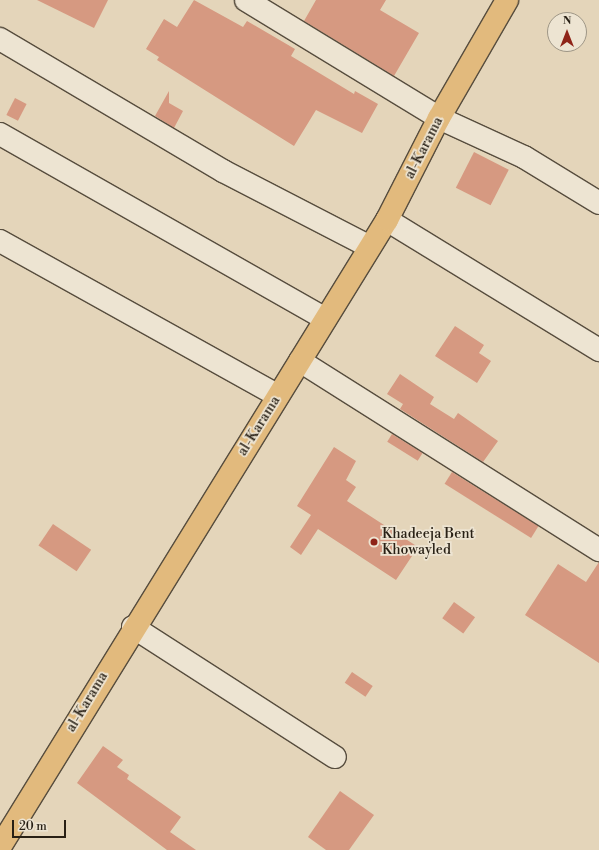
<!DOCTYPE html>
<html>
<head>
<meta charset="utf-8">
<style>
	body { margin:0 }
	#map { position:relative; width:599px; height:850px; overflow:hidden; background:#e4d5ba; font-family:"Libre Bodoni",serif }
	div>[style] { position:absolute }
	.building>* { inset:0; background:#d69981; transform-origin:0 0 }
	.roads { filter:drop-shadow(1px 0 #574d3e) drop-shadow(-1px 0 #574d3e) drop-shadow(0 1px #574d3e) drop-shadow(0 -1px #574d3e) }
	.minor>* { height:22px; margin:-11px; padding:0 11px; transform-origin:11px; border-radius:11px; background:#ede4d2 }
	.major>* { height:22px; margin:-11px; padding:0 11px; transform-origin:11px; border-radius:11px; background:#e2ba7d }
	.dots>* { width:11px; height:11px; translate:-50% -50%; box-sizing:border-box; border:2px solid #ede4d2; border-radius:50% }
	span { translate:-50% -50%; white-space:nowrap; text-align:center; line-height:1.15; -webkit-text-stroke:3.5px #ede4d2; paint-order:stroke }
	.street-label { font-size:14px; color:#282015 }
	.poi-label { font-size:14px; color:#282015 }
	.left { translate:0 -50%; text-align:left }
	.north { position:absolute; left:547px; top:12px; width:40px; height:40px; box-sizing:border-box; background:#ede4d2; border:1px solid #9e9686; border-radius:50%; rotate:0deg; font-size:11px; font-weight:700; line-height:16px; text-align:center; color:#282015 }
	.north::after { content:''; display:block; margin:auto; width:14px; height:18px; background:#8f2418; clip-path:polygon(50% 0,100% 100%,50% 72%,0 100%) }
	.scale { position:absolute; left:12px; top:820px; width:54px; height:18px; box-sizing:border-box; border:2px solid #282015; border-top:0; padding-left:5px; font-size:12px; line-height:14px; white-space:nowrap; color:#282015; -webkit-text-stroke:3px #ede4d2; paint-order:stroke }
</style>
</head>
<body>
<div id="map">
	<div class="building">
		<div style="clip-path:polygon(37px 0,108px 0,94px 28px)"></div>
		<div style="clip-path:polygon(194px 0,243px 27px,247px 21px,295px 49px,291px 56px,354px 94px,355px 91px,378px 104px,362px 133px,316px 110px,294px 146px,157px 60px,159px 57px,146px 49px,164px 19px,177px 27px)"></div>
		<div style="clip-path:polygon(316px 0,386px 0,380px 10px,419px 33px,394px 76px,304px 21px)"></div>
		<div style="clip-path:polygon(169px 91px,169px 103px,183px 111px,174px 128px,155px 116px)"></div>
		<div style="left:15px;top:98px;width:13px;height:19px;rotate:27deg"></div>
		<div style="left:474px;top:152px;width:39px;height:40px;rotate:27deg"></div>
		<div style="clip-path:polygon(455px 326px,484px 345px,479px 353px,491px 361px,477px 383px,435px 356px)"></div>
		<div style="clip-path:polygon(400px 374px,434px 397px,430px 404px,454px 419px,458px 413px,498px 441px,483px 462px,400px 409px,403px 404px,387px 394px)"></div>
		<div style="left:392px;top:434px;width:36px;height:9px;rotate:32deg"></div>
		<div style="clip-path:polygon(334px 447px,356px 461px,346px 480px,356px 487px,347px 501px,418px 547px,396px 580px,318px 529px,301px 555px,290px 547px,311px 515px,297px 506px)"></div>
		<div style="left:452px;top:472px;width:102px;height:14px;rotate:32deg"></div>
		<div style="left:53px;top:524px;width:46px;height:26px;rotate:34deg"></div>
		<div style="clip-path:polygon(599px 562px,599px 663px,525px 615px,558px 564px,586px 582px)"></div>
		<div style="left:454px;top:602px;width:26px;height:20px;rotate:36deg"></div>
		<div style="left:352px;top:672px;width:25px;height:13px;rotate:34deg"></div>
		<div style="clip-path:polygon(103px 746px,123px 760px,117px 767px,129px 775px,127px 779px,181px 817px,170px 832px,196px 850px,167px 850px,77px 783px)"></div>
		<div style="clip-path:polygon(340px 791px,374px 815px,349px 850px,326px 850px,308px 837px)"></div>
	</div>
	<div class="roads">
		<div class="minor">
			<div style="left:246px;top:0;width:226px;rotate:31.4deg"></div>
			<div style="left:439px;top:118px;width:94px;rotate:24.6deg"></div>
			<div style="left:524px;top:157px;width:88px;rotate:31.5deg"></div>
			<div style="left:0;top:39px;width:259px;rotate:30.6deg"></div>
			<div style="left:223px;top:171px;width:165px;rotate:27.3deg"></div>
			<div style="left:0;top:134px;width:374px;rotate:29.6deg"></div>
			<div style="left:387px;top:220px;width:249px;rotate:31.5deg"></div>
			<div style="left:0;top:241px;width:318px;rotate:29.1deg"></div>
			<div style="left:300px;top:361px;width:354px;rotate:32.3deg"></div>
			<div style="left:133px;top:627px;width:240px;rotate:32.8deg"></div>
		</div>
		<div class="major">
			<div style="left:0;top:847px;width:737px;rotate:-58.32deg"></div>
			<div style="left:387px;top:220px;width:114px;rotate:-63deg"></div>
			<div style="left:439px;top:118px;width:136px;rotate:-60deg"></div>
		</div>
	</div>
	<div class="dots">
		<div style="left:374px;top:542px;background:#8f2418"></div>
	</div>
	<div class="street-label">
		<span style="left:424px;top:148px;rotate:-63deg">al-Karama</span>
		<span style="left:259px;top:426px;rotate:-58deg">al-Karama</span>
		<span style="left:87px;top:702px;rotate:-59deg">al-Karama</span>
	</div>
	<div class="poi-label">
		<span class="left" style="left:382px;top:542px">Khadeeja Bent<br>Khowayled</span>
	</div>
	<div class="north">N</div>
	<div class="scale">20 m</div>
</div>
</body>
</html>
